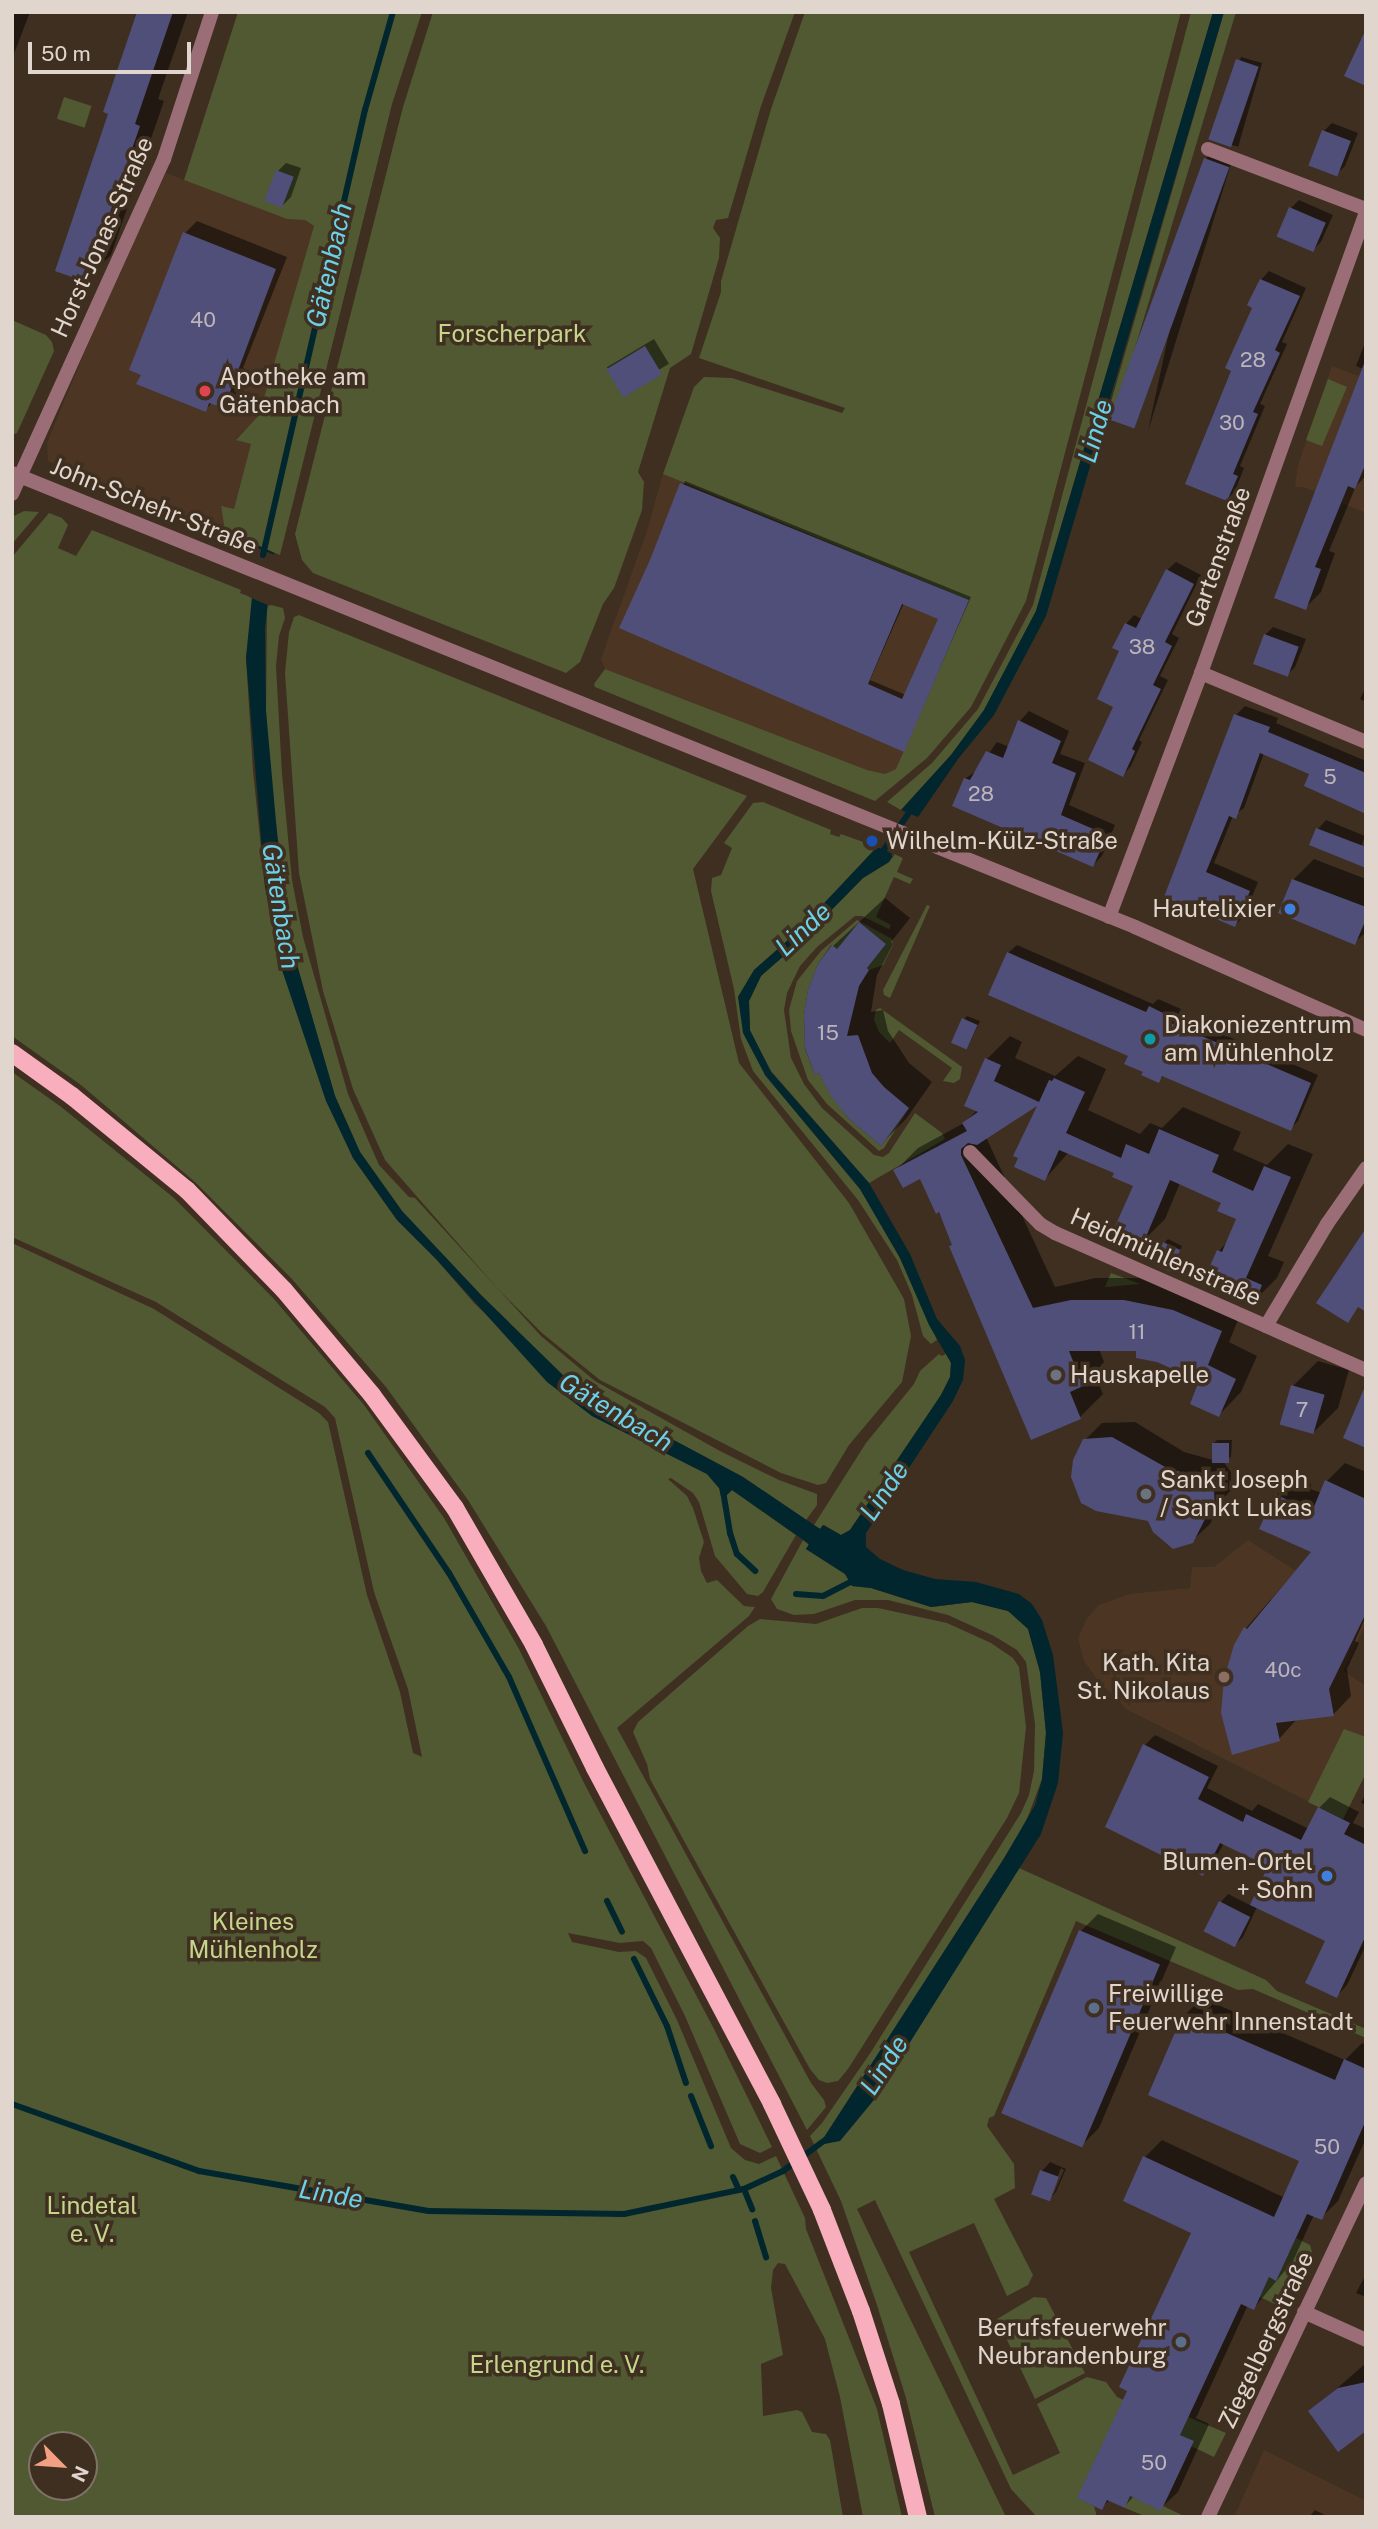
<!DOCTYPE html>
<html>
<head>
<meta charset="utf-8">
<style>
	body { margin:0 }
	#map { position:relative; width:1378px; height:2529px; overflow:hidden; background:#3f2f21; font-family:"Public Sans",sans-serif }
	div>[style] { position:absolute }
	.built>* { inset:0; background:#4c3623 }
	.green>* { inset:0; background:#505931; transform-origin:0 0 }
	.water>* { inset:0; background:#02262d }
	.pier>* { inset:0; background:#3f2f21 }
	.shadow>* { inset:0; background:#0007; transform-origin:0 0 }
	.stream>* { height:6px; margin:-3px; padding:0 3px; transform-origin:3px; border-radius:3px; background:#02262d }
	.building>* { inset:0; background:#4f4f7a; transform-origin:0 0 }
	.minor>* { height:14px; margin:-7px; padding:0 7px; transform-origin:7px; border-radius:7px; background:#9b6e77 }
	.primary>* { height:18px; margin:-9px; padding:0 9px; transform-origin:9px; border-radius:9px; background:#f8aebc }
	.dots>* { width:19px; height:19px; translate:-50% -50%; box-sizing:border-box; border:4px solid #3f2f21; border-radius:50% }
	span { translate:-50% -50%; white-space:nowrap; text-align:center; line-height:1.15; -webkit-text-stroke:7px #3f2f21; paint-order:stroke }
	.number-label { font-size:21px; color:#bcb4b8 }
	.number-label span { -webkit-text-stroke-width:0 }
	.street-label { font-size:24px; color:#e0d6cd }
	.park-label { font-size:24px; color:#c5d68b }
	.poi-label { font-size:24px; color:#e0d6cd }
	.left { translate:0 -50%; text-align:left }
	.right { translate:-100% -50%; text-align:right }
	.water-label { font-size:26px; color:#6bd1e8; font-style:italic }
	.frame { position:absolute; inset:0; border:14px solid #e0d6cd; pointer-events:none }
	.north { position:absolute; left:28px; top:2431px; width:70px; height:70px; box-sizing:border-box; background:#3f2f21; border:2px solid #7f7266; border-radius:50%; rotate:115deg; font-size:19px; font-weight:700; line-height:28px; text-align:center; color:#e0d6cd }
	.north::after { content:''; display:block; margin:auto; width:24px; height:32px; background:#f3a082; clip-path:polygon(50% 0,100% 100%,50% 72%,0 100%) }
	.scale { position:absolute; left:28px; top:42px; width:163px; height:32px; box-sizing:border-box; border:4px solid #e0d6cd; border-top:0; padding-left:9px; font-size:21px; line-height:24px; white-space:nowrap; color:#e0d6cd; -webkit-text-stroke:5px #3f2f21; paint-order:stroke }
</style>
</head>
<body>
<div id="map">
	<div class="built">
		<div style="clip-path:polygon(166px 173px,287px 219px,305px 220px,314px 226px,259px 415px,236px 439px,252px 444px,234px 510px,221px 507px,225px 531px,48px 461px,47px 443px,114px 281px)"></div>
		<div style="clip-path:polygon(1332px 366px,1366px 379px,1366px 513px,1304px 487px,1295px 487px,1298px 465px)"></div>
		<div style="clip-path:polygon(663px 474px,969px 600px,896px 769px,885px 774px,867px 770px,605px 669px,601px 659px,647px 531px)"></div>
		<div style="clip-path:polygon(1248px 1540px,1366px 1617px,1366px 1623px,1343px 1671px,1366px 1686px,1366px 1773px,1343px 1819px,1128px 1710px,1100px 1683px,1084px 1661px,1078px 1638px,1087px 1618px,1099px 1605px,1129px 1594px,1190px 1588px,1192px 1567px,1214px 1567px)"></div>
		<div style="clip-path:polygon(1264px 2450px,1366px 2501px,1366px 2517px,1234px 2517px)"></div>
	</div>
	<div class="green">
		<div style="clip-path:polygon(238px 12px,422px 12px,392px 104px,280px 555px,225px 531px,221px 506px,234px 509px,251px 444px,236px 440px,259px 415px,314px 226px,305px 220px,287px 219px,184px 180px)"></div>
		<div style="clip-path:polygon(433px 12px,795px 12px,761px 106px,728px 218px,716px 220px,713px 228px,720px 238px,719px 258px,691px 354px,670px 368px,638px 472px,644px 482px,642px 510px,614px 588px,603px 604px,580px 662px,566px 673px,313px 573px,302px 560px,295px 534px,403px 107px)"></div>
		<div style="clip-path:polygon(805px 12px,1181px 12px,1026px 601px,971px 707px,927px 758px,875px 801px,595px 687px,594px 684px,605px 669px,867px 770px,885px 774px,896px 769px,969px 600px,663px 474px,694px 387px,704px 377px,732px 378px,842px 413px,845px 408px,699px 358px,721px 292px,721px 281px,771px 109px)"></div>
		<div style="clip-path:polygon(1191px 12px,1213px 12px,1036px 611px,984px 710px,951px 755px,901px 810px,887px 802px,932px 763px,978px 709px,1033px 605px)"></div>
		<div style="clip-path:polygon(1224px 12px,1236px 12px,1113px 421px,1106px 419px)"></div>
		<div style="left:64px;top:97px;width:29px;height:23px;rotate:18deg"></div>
		<div style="clip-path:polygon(12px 320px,46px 335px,52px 342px,54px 351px,17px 433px,12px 435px)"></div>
		<div style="clip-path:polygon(1328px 379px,1347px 387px,1322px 446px,1306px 440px)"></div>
		<div style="clip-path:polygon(24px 511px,39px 512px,12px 544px,12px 517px)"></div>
		<div style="clip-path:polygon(49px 513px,62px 518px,68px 525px,58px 548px,76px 556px,92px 530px,241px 590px,240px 593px,253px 598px,246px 658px,253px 771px,265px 886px,280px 964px,353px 1158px,397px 1220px,436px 1259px,474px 1303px,592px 1416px,707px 1474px,719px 1488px,727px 1492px,732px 1490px,796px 1535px,763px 1592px,758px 1596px,747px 1594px,715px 1556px,699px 1502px,693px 1493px,671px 1478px,668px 1479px,687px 1496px,693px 1508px,704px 1542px,699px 1558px,701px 1571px,707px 1583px,717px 1580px,744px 1606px,755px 1607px,749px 1616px,617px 1728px,811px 2083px,824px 2100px,826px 2107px,807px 2130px,546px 1626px,468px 1500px,386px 1387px,291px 1278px,195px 1182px,81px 1085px,12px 1036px,12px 557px)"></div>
		<div style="clip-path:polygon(267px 604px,283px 608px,285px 618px,279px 636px,276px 666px,282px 774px,292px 880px,303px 937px,348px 1094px,379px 1165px,409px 1197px,415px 1198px,541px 1336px,595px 1381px,720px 1451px,779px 1480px,817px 1494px,817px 1505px,806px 1520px,743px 1477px,591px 1396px,569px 1381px,481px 1295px,402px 1211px,360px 1152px,335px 1096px,293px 951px,269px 772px,266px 711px)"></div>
		<div style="clip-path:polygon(299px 615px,747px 796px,693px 869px,739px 1063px,849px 1203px,904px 1299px,911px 1336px,902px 1382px,849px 1445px,826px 1483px,818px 1485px,781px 1473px,600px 1380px,542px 1333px,497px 1288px,385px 1160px,353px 1089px,323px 991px,299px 873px,285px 673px,289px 632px,294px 617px)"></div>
		<div style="clip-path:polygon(763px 802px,831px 830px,830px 834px,839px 837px,841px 834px,877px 847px,797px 932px,754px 970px,738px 997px,765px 1075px,860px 1189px,900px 1258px,937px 1340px,931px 1344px,923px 1336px,912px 1295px,897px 1260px,858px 1200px,753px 1071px,741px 1039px,734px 989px,711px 891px,712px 878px,721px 875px,732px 848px,724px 843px,753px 803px)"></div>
		<div style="clip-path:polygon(894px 854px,903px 858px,897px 872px,913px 879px,910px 884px,894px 877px,876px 917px,891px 925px,889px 929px,862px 916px,855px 916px,817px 947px,800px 966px,787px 993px,784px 1010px,791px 1058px,804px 1084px,822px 1108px,874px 1155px,883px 1157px,889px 1153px,915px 1113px,942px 1133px,945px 1139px,869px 1183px,771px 1071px,750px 1031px,749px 1001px,761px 976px,803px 939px,863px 878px,889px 862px)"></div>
		<div style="clip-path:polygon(927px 905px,930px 906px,890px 998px,884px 995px,883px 990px)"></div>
		<div style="clip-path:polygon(857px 920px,892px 939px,893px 945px,883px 965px,869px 970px,867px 968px,886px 944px,859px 922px,837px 949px,831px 945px,818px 964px,808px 990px,804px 1015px,805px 1049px,815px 1075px,819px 1073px,831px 1095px,849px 1119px,881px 1146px,909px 1108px,884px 1148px,879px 1151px,827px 1104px,808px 1080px,791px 1031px,789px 1010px,797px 981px,821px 951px)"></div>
		<div style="clip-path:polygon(880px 1008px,962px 1067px,960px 1079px,954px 1083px,943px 1081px,952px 1068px,899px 1030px,890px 1043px,879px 1032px,874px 1020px,876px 1010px)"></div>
		<div style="clip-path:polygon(evenodd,12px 1072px,60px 1106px,174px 1198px,274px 1299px,364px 1405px,444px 1518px,519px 1649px,584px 1783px,714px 2029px,772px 2147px,760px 2153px,740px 2144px,685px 2016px,651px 1948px,643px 1941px,620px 1943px,568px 1933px,572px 1942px,619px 1952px,636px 1951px,646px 1958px,677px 2020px,731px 2148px,745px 2160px,759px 2164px,776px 2156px,805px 2218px,806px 2229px,877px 2409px,902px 2517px,863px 2517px,840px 2397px,825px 2339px,785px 2264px,778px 2263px,773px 2270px,771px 2288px,783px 2355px,761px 2364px,763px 2416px,797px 2410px,802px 2412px,812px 2432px,826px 2434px,830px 2440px,843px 2517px,12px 2517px,12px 1243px,154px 1309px,319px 1413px,328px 1422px,367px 1595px,400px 1692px,413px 1753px,422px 1757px,408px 1689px,374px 1592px,335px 1418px,325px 1407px,156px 1302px,12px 1237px,12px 1072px,42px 2445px,84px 2445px,84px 2487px,42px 2487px,42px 2445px)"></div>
		<div style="clip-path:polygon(1111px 1273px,1140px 1284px,1105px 1287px)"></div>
		<div style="clip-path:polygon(947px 1353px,951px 1363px,950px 1377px,941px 1395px,850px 1530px,841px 1535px,824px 1525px,820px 1529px,814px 1525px,866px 1443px,914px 1384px,920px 1371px,939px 1354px,942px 1356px)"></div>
		<div style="clip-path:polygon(803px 1540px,809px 1545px,806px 1549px,845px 1574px,852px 1586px,871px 1588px,931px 1607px,972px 1602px,1008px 1611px,1019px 1618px,1028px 1629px,1040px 1672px,1046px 1733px,1042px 1779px,1024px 1827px,820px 2145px,873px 2101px,1019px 1868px,1266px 1980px,1277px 1991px,1366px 2029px,1366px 2038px,1253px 1989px,1238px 1990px,1076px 1921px,994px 2116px,989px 2118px,987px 2126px,1014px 2164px,1015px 2188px,994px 2199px,1033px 2275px,1028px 2285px,1007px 2296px,974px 2223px,909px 2252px,1013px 2475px,1060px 2453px,1037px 2404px,1087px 2377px,1106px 2382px,1117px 2397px,1128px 2402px,1078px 2498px,1094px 2506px,1097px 2517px,1037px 2517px,1011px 2489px,875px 2200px,857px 2209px,1006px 2517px,935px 2517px,906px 2398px,876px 2302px,841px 2201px,810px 2136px,822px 2123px,871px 2052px,1021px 1813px,1029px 1795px,1034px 1771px,1035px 1724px,1026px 1662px,1017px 1650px,994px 1636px,948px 1615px,888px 1600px,855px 1600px,814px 1614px,794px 1615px,777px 1609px,771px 1599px)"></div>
		<div style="clip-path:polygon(862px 1608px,878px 1608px,947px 1623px,991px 1643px,1013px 1658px,1019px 1667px,1026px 1727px,1019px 1793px,1007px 1818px,848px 2069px,838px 2081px,827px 2083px,819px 2080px,810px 2069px,770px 1997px,650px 1779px,647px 1764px,633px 1732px,638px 1722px,748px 1626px,760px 1619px,816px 1624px)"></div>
		<div style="clip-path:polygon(1344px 1729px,1366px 1737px,1366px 1773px,1343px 1819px,1308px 1802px)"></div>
		<div style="clip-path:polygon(1296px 2238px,1310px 2245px,1312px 2252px,1285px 2309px,1260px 2297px,1269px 2277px,1276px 2280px)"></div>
		<div style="clip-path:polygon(1034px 2297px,1046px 2298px,1085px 2373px,1035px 2399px,997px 2319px)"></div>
		<div style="clip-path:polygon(1188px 2417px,1226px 2433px,1214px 2457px,1191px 2446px,1193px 2441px,1148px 2420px)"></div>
		<div style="clip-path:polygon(1130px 2496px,1161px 2510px,1163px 2506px,1186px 2517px,1147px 2517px,1125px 2508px)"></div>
	</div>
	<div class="water">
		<div style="clip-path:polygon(1213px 12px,1224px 12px,1046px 616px,994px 715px,958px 759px,918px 817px,901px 810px,951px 755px,984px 710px,1036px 611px)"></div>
		<div style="clip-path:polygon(257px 545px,274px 553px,265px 628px,266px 711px,281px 877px,293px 951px,335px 1096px,360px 1152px,402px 1211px,481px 1295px,569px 1381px,591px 1396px,743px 1477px,820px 1529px,823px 1525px,841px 1535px,850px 1530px,941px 1395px,950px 1377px,951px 1363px,929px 1325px,900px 1258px,860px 1189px,765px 1075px,743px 1033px,738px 997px,754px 970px,797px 932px,877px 847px,894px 854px,889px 862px,863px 878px,803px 939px,761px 976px,749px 1001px,750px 1030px,771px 1072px,869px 1183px,910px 1254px,937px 1319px,960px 1346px,965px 1360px,963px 1380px,953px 1401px,866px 1533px,866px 1547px,880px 1559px,903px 1570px,935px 1579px,976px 1582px,1019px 1594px,1032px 1604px,1042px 1620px,1053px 1655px,1063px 1733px,1058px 1783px,1041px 1834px,873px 2101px,840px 2141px,819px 2145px,1003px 1860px,1035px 1805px,1042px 1779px,1046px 1733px,1040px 1672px,1028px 1629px,1008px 1611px,972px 1602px,931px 1607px,871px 1588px,852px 1586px,845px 1574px,806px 1549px,809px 1544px,732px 1490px,724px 1498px,721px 1496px,719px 1488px,707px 1474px,592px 1416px,547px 1382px,436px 1259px,397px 1220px,353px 1158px,326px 1101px,280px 964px,265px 886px,246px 658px)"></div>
	</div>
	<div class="pier">
		<div style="clip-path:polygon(253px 546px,277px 556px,270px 606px,249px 597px)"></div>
	</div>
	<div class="shadow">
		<div style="clip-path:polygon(12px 12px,30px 12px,12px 59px)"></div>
		<div style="clip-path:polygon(139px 12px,188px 12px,158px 99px,164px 101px,111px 255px,86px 280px)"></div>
		<div style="left:1241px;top:57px;width:22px;height:87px;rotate:16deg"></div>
		<div style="clip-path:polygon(1332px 123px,1358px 133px,1345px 166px,1337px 174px,1324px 131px)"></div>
		<div style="clip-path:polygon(1209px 155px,1231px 164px,1148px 431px,1206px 159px)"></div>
		<div style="clip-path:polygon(286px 163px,301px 168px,291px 197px,283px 205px,278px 171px)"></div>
		<div style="clip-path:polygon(1299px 200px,1333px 215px,1321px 242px,1313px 250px,1291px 208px)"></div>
		<div style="clip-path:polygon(197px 221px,287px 257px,243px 368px,246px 369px,236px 394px,224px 406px,213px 402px,205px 410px,185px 233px)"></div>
		<div style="clip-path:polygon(1269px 271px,1306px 288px,1282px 342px,1287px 344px,1260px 404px,1265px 406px,1240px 466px,1244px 468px,1235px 491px,1227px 499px,1234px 370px,1261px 280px)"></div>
		<div style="left:654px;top:339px;width:29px;height:55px;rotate:59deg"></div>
		<div style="clip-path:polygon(1366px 340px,1366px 476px,1356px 486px,1329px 551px,1335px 553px,1321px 592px,1305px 608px,1276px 597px,1363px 369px,1356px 366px)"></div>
		<div style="clip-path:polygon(evenodd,685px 481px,971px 597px,904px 749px,652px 561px,685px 481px,904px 603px,940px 618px,906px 695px,870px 680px,904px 603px)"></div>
		<div style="clip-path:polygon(1176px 562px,1201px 575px,1172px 634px,1179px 638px,1160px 676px,1168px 680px,1139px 740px,1142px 742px,1131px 766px,1123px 775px,1116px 706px,1126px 624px,1134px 615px,1142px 619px,1167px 570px)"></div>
		<div style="clip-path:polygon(1273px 627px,1306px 639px,1295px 667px,1287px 675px,1265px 635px)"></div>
		<div style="clip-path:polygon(1366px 687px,1366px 702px,1360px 699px)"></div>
		<div style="clip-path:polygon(1245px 706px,1278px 718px,1276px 723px,1366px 761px,1366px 812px,1311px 773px,1264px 753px,1244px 808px,1233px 816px,1214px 863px,1258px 882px,1244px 916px,1235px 925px,1166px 896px,1236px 715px)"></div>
		<div style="clip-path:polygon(1029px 711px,1069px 731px,1060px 754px,1085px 763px,1069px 805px,1115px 825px,1102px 856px,1093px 865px,965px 779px,977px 770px,997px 742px,1009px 747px,1020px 721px)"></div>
		<div style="clip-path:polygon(1326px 820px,1365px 836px,1359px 852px,1311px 844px,1318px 829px)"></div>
		<div style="clip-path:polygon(1314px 859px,1366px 879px,1366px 932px,1354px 943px,1293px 880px)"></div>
		<div style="clip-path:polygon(885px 898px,910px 918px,891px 942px,893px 944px,877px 975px,871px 1012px,883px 1010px,888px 1031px,909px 1063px,932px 1082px,906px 1119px,881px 1144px,850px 1118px,833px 946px)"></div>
		<div style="clip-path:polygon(1017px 945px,1153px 1004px,1158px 999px,1181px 1009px,1178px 1015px,1318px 1075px,1298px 1121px,1290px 1129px,1164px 1075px,1158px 1081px,1008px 953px)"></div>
		<div style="clip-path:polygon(967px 1016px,980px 1021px,967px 1048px,964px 1019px)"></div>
		<div style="clip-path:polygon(1010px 1036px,1022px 1042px,1015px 1058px,1055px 1076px,1078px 1056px,1106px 1069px,1088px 1110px,1140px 1134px,1150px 1123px,1162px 1128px,1183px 1107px,1241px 1132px,1233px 1150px,1267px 1165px,1288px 1144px,1313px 1154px,1268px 1256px,1284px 1262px,1277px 1278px,1255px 1300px,1240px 1286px,1219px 1251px,1228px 1241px,1238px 1218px,1223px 1202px,1180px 1183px,1165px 1219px,1142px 1242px,1135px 1185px,1116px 1172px,1069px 1152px,1045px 1179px,1041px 1101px,986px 1137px,1055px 1287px,1095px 1278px,1148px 1278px,1243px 1308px,1229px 1342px,1257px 1356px,1241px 1392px,1219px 1415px,1201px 1380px,1138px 1349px,1099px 1349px,1104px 1362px,1094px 1373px,1103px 1394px,1080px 1417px,954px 1244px,921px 1176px,895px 1171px,918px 1148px,964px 1123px,977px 1110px,966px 1105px,987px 1059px)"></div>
		<div style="clip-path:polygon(1168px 1239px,1182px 1246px,1170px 1270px,1164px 1243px)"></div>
		<div style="clip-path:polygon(1318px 1361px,1349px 1370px,1338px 1408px,1313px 1433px,1293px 1386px)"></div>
		<div style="clip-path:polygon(1135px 1422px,1184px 1452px,1213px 1460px,1214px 1443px,1217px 1440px,1232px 1440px,1231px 1457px,1223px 1461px,1231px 1472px,1231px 1490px,1222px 1500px,1210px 1524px,1192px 1541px,1150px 1520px,1085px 1440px,1102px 1423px)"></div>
		<div style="clip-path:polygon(1345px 1463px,1366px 1472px,1366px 1616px,1355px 1641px,1359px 1643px,1347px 1669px,1351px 1696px,1333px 1715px,1297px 1719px,1279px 1739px,1246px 1628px,1313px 1551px,1276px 1495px,1295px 1477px,1311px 1484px,1310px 1489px,1322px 1493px,1327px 1481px)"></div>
		<div style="clip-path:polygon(1155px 1735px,1218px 1766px,1207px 1788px,1252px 1811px,1258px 1804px,1309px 1829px,1319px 1808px,1330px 1797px,1359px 1812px,1353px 1823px,1366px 1829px,1366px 1945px,1347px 1985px,1337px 1996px,1327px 1940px,1257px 1907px,1243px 1937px,1235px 1945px,1220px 1903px,1228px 1894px,1252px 1906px,1270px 1865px,1224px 1843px,1213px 1863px,1203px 1874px,1145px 1745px)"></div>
		<div style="clip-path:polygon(1366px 1793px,1366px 1805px,1361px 1803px)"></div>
		<div style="clip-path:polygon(1098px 1914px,1176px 1947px,1099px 2128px,1082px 2145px,1081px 1931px)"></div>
		<div style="clip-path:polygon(1202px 1998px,1345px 2060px,1362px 2043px,1366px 2045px,1366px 2138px,1338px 2201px,1321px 2218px,1314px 2215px,1293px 2261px,1254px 2308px,1248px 2305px,1196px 2418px,1209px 2424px,1178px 2492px,1161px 2508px,1134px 2496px,1125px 2506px,1110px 2499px,1102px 2508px,1130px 2390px,1194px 2232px,1145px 2157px,1162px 2140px,1283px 2197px,1301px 2160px,1185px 2015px)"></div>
		<div style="clip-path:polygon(evenodd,1050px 2162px,1066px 2169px,1056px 2192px,1048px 2200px,1032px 2193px,1042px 2171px,1050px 2162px,1061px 2168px,1064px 2170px,1054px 2193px,1051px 2193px,1061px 2168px)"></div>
		<div style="clip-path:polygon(1366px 2274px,1366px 2297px,1356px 2293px)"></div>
		<div style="clip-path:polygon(1365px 2364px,1366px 2432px,1360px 2433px,1311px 2411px)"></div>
		<div style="clip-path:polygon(1315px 2510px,1329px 2517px,1309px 2517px)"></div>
	</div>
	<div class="stream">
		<div style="left:263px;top:555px;width:457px;rotate:-77.1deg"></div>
		<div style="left:365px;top:110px;width:102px;rotate:-74.1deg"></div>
		<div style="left:879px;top:857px;width:59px;rotate:-56deg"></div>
		<div style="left:368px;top:1453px;width:145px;rotate:56deg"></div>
		<div style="left:449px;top:1573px;width:120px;rotate:60deg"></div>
		<div style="left:509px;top:1677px;width:190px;rotate:66.4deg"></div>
		<div style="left:723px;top:1491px;width:43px;rotate:80.5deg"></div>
		<div style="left:730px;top:1533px;width:22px;rotate:72deg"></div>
		<div style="left:737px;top:1554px;width:25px;rotate:43deg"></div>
		<div style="left:796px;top:1594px;width:27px;rotate:4deg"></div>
		<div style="left:823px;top:1596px;width:36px;rotate:-27deg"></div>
		<div style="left:607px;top:1901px;width:34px;rotate:64deg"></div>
		<div style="left:634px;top:1959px;width:75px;rotate:63.8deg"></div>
		<div style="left:667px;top:2026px;width:60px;rotate:71.6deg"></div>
		<div style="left:691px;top:2096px;width:54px;rotate:68.2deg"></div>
		<div style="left:12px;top:2104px;width:199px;rotate:19.7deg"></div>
		<div style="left:199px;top:2171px;width:233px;rotate:9.9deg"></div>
		<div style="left:429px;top:2211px;width:195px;rotate:0.9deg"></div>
		<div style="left:624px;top:2214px;width:123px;rotate:-11.8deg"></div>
		<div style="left:744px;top:2189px;width:43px;rotate:-24.8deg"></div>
		<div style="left:783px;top:2171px;width:52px;rotate:-36.4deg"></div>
		<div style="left:733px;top:2177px;width:14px;rotate:65deg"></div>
		<div style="left:744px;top:2189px;width:22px;rotate:68deg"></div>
		<div style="left:755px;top:2221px;width:38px;rotate:73deg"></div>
	</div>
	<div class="building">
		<div style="clip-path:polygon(137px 12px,173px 12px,135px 124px,140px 126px,86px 282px,55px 271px,108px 114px,103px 112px)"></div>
		<div style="clip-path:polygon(1366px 29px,1366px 86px,1344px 76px)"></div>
		<div style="left:1236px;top:59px;width:24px;height:85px;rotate:19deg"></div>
		<div style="left:1322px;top:130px;width:31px;height:38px;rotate:21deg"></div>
		<div style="left:1204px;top:158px;width:27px;height:278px;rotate:20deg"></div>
		<div style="left:276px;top:170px;width:19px;height:33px;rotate:21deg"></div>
		<div style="left:1289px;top:207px;width:40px;height:32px;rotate:23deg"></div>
		<div style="clip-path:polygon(183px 232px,276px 269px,224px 408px,209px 403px,206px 412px,136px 384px,141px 375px,129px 370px)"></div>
		<div style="clip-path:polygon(1260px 279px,1300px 296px,1275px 350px,1280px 353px,1253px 412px,1258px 414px,1233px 474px,1238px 476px,1227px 501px,1185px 484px,1231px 371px,1225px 368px,1252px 308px,1247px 305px)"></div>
		<div style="left:645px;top:346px;width:33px;height:45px;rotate:59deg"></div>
		<div style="clip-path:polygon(1365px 361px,1366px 463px,1355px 489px,1348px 486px,1315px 567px,1321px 569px,1306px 610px,1274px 598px)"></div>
		<div style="clip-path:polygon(evenodd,680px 483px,969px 600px,904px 752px,619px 628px,650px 560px,680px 483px,902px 604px,938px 619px,902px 699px,868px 684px,902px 604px)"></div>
		<div style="clip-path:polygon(1166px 569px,1194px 584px,1165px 642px,1172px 646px,1153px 685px,1161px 689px,1132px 749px,1135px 751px,1123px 777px,1088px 760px,1113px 707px,1097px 699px,1119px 651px,1112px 648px,1125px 623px,1136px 628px)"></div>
		<div style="left:1264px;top:634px;width:37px;height:32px;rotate:20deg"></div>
		<div style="clip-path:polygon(1234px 714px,1270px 727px,1268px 732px,1366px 773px,1366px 814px,1304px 786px,1309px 774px,1260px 753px,1236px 819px,1229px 816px,1206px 872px,1250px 891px,1235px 927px,1164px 897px)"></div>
		<div style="clip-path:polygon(1018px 720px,1061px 741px,1052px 763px,1076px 773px,1061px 815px,1107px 835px,1093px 867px,952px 806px,964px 778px,970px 780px,986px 751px,1003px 758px)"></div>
		<div style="clip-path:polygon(1316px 828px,1366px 847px,1366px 868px,1309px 845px)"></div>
		<div style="clip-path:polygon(1292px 879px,1366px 907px,1366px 919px,1355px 945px,1278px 913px)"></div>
		<div style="clip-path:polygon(859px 922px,886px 944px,867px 968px,869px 970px,859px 986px,847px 1036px,858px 1035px,872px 1073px,884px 1087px,909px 1108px,881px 1146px,849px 1119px,831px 1096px,819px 1073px,815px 1075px,805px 1048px,804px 1015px,808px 990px,818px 964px,832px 945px,837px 949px)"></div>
		<div style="clip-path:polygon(1007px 952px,1146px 1012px,1149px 1006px,1161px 1012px,1174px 1018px,1171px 1023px,1311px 1083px,1291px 1131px,1162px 1076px,1159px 1083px,1141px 1075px,1143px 1072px,1124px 1064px,1128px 1056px,988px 995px)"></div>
		<div style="left:962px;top:1018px;width:17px;height:27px;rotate:24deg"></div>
		<div style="clip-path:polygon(985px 1058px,1001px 1065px,994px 1081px,1039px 1102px,1049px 1080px,1052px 1081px,1054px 1078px,1085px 1092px,1066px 1133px,1121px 1158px,1126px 1144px,1149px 1154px,1159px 1129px,1219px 1155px,1212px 1172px,1253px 1191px,1264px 1166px,1291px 1177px,1246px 1278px,1262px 1285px,1255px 1303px,1234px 1294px,1238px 1287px,1207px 1273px,1217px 1250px,1222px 1252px,1236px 1219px,1217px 1211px,1221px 1203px,1170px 1180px,1143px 1244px,1113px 1231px,1133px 1186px,1112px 1177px,1114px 1173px,1059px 1150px,1045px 1181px,1014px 1167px,1018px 1158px,1013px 1156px,1037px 1106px,977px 1145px,968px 1143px,961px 1149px,961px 1155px,1033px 1308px,1071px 1300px,1124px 1300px,1173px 1310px,1222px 1331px,1208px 1365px,1236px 1379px,1219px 1417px,1190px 1404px,1199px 1381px,1157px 1362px,1136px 1358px,1136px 1351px,1069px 1351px,1083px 1386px,1070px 1392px,1081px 1419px,1031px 1440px,949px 1246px,952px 1245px,939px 1212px,936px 1214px,920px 1179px,903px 1188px,893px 1170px,967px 1131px,962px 1123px,978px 1112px,964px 1106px)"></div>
		<div style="clip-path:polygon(1366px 1228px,1366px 1312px,1358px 1307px,1348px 1323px,1316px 1303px)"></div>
		<div style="left:1163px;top:1242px;width:19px;height:24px;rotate:25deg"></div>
		<div style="clip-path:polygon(1366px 1384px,1366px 1448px,1343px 1438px)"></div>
		<div style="left:1291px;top:1385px;width:35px;height:41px;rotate:16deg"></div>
		<div style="clip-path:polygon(1112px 1437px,1167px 1468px,1208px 1480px,1214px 1489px,1215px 1509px,1211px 1507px,1193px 1543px,1173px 1549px,1153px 1532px,1148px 1521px,1096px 1511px,1081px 1503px,1071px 1477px,1073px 1460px,1083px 1439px)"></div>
		<div style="left:1212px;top:1443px;width:17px;height:20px"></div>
		<div style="clip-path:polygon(1325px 1480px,1366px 1499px,1366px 1613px,1329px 1689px,1334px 1716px,1276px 1723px,1280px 1741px,1232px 1755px,1221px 1713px,1224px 1679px,1234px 1645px,1244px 1627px,1247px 1629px,1311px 1552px,1259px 1529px,1275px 1494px,1294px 1503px,1292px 1507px,1311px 1514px)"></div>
		<div style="clip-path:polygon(1143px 1744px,1209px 1777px,1198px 1799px,1243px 1822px,1246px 1814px,1301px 1840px,1318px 1807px,1350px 1823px,1344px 1834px,1366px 1845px,1366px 1935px,1337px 1998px,1305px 1983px,1325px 1941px,1250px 1905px,1268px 1866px,1220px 1843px,1203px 1876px,1105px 1827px)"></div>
		<div style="left:1219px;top:1901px;width:35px;height:34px;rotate:27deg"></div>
		<div style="left:1079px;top:1930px;width:88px;height:199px;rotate:23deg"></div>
		<div style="clip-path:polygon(1183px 2014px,1335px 2080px,1344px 2059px,1366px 2069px,1366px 2120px,1322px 2220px,1307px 2214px,1276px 2281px,1269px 2277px,1254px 2310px,1241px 2304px,1180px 2435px,1194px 2441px,1161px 2511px,1130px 2496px,1125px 2508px,1107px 2500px,1102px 2510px,1077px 2498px,1127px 2391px,1119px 2387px,1191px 2233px,1123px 2201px,1143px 2156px,1274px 2217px,1299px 2161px,1148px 2095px)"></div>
		<div style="left:1040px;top:2170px;width:20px;height:26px;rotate:20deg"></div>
		<div style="clip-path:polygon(1366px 2382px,1366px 2431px,1338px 2452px,1308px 2411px,1338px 2388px)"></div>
	</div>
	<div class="minor">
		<div style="left:1208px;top:149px;width:169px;rotate:20.8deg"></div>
		<div style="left:12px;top:473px;width:1211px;rotate:22.01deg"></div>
		<div style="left:1135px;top:927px;width:253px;rotate:24deg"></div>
		<div style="left:12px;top:494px;width:368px;rotate:-65.6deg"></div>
		<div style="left:164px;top:159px;width:155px;rotate:-71.9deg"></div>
		<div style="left:1201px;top:673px;width:179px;rotate:22.7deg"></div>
		<div style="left:1109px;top:917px;width:261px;rotate:-69.3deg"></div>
		<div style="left:1201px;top:673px;width:490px;rotate:-70.3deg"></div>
		<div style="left:970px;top:1152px;width:100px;rotate:45.8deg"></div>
		<div style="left:1040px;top:1224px;width:17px;rotate:31deg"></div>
		<div style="left:1055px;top:1233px;width:340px;rotate:23.8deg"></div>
		<div style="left:1266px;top:1326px;width:119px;rotate:-59.1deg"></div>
		<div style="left:1327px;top:1224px;width:68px;rotate:-55.1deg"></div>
		<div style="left:1304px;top:2312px;width:68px;rotate:24.3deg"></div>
		<div style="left:1208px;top:2517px;width:369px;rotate:-64.7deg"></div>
	</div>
	<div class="primary">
		<div style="left:12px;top:1053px;width:74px;rotate:35.6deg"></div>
		<div style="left:72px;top:1096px;width:149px;rotate:39.3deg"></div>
		<div style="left:187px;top:1190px;width:139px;rotate:45.9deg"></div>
		<div style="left:284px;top:1290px;width:137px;rotate:50deg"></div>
		<div style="left:372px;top:1395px;width:140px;rotate:53.7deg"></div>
		<div style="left:455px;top:1508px;width:158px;rotate:60deg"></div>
		<div style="left:534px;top:1645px;width:137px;rotate:63.6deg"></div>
		<div style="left:595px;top:1768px;width:380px;rotate:62.2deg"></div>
		<div style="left:772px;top:2104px;width:117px;rotate:64.7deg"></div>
		<div style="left:822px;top:2210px;width:108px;rotate:68.9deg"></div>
		<div style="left:861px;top:2311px;width:98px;rotate:72.1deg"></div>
		<div style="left:891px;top:2404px;width:116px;rotate:76.6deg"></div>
	</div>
	<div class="dots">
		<div style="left:205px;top:391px;background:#e0444e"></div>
		<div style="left:872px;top:841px;background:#1a4fb4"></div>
		<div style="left:1290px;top:909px;background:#3f7fe0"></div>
		<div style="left:1150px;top:1039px;background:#0f9aa8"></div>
		<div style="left:1056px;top:1375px;background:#6b7280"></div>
		<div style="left:1146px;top:1494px;background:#6b7280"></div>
		<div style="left:1224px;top:1677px;background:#8d6e63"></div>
		<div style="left:1327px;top:1876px;background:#3f7fe0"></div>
		<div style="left:1094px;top:2008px;background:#5c6f8a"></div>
		<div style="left:1181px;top:2342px;background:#5c6f8a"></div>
	</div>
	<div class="number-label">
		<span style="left:203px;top:320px">40</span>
		<span style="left:1253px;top:360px">28</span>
		<span style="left:1232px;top:423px">30</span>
		<span style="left:1142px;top:647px">38</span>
		<span style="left:1330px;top:777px">5</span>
		<span style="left:981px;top:794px">28</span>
		<span style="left:828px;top:1033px">15</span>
		<span style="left:1137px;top:1332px">11</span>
		<span style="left:1302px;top:1410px">7</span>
		<span style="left:1283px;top:1670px">40c</span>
		<span style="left:1327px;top:2147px">50</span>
		<span style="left:1154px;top:2463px">50</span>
	</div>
	<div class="street-label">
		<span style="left:102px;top:237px;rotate:-66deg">Horst-Jonas-Straße</span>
		<span style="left:154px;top:506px;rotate:22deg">John-Schehr-Straße</span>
		<span style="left:1218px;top:557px;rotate:-70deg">Gartenstraße</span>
		<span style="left:1166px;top:1257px;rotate:24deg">Heidmühlenstraße</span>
		<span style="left:1266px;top:2340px;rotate:-65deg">Ziegelbergstraße</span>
	</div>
	<div class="park-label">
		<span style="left:512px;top:334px">Forscherpark</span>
		<span style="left:253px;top:1936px">Kleines<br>Mühlenholz</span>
		<span style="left:92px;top:2220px">Lindetal<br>e. V.</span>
		<span style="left:557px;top:2365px">Erlengrund e. V.</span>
	</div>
	<div class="poi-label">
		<span class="left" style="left:219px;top:391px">Apotheke am<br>Gätenbach</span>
		<span class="left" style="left:886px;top:841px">Wilhelm-Külz-Straße</span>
		<span class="right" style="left:1276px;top:909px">Hautelixier</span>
		<span class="left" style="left:1164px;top:1039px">Diakoniezentrum<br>am Mühlenholz</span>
		<span class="left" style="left:1070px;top:1375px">Hauskapelle</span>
		<span class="left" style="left:1160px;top:1494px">Sankt Joseph<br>/ Sankt Lukas</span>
		<span class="right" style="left:1210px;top:1677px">Kath. Kita<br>St. Nikolaus</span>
		<span class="right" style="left:1313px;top:1876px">Blumen-Ortel<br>+ Sohn</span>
		<span class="left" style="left:1108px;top:2008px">Freiwillige<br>Feuerwehr Innenstadt</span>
		<span class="right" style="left:1167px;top:2342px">Berufsfeuerwehr<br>Neubrandenburg</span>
	</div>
	<div class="water-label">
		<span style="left:329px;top:265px;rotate:-77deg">Gätenbach</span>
		<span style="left:1095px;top:431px;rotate:-74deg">Linde</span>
		<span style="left:281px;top:906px;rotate:81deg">Gätenbach</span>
		<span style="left:803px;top:929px;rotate:-43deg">Linde</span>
		<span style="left:616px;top:1412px;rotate:31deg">Gätenbach</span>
		<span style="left:884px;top:1491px;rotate:-56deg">Linde</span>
		<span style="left:884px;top:2065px;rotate:-57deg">Linde</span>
		<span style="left:331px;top:2194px;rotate:10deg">Linde</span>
	</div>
	<div class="frame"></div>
	<div class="north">N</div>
	<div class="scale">50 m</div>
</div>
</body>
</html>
